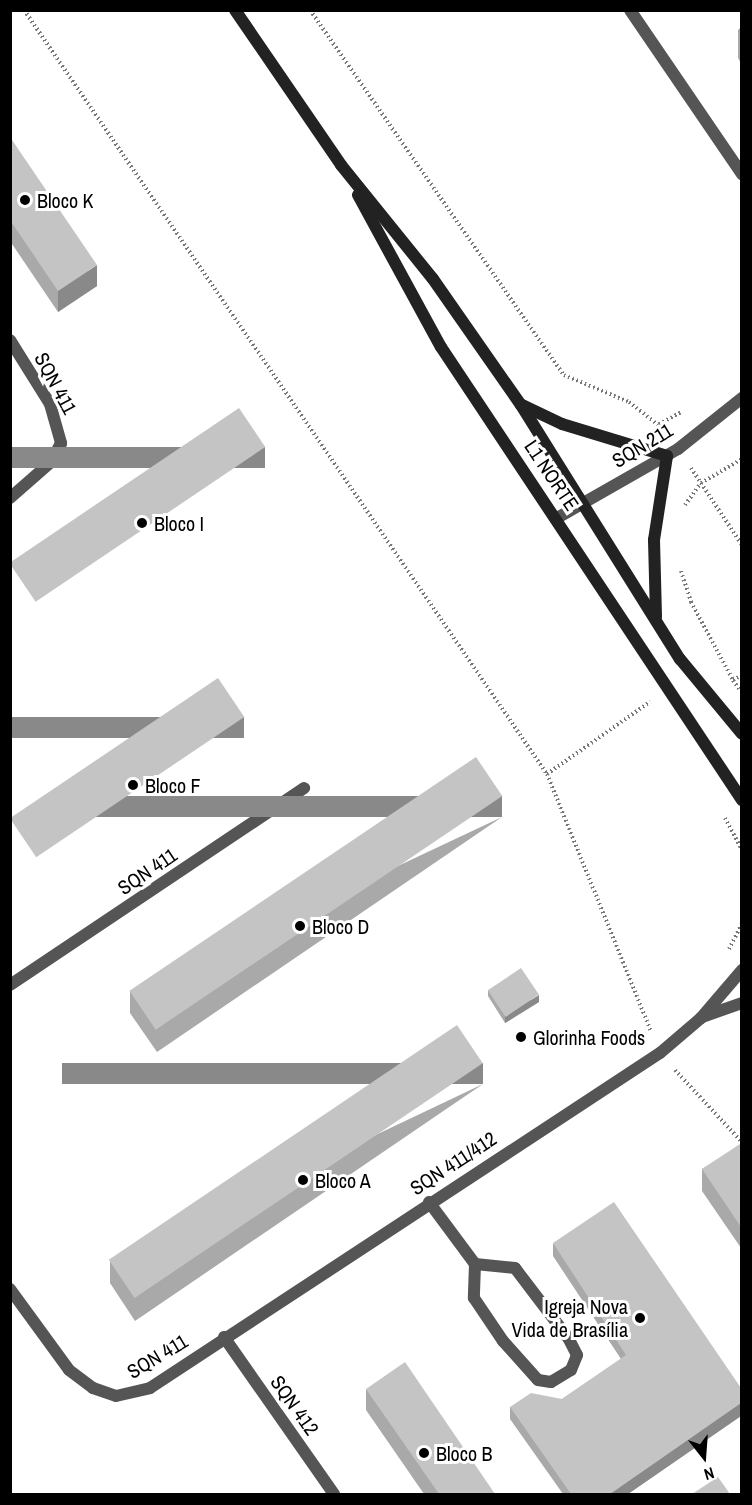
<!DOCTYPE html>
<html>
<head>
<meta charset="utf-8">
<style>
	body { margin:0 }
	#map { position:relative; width:752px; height:1505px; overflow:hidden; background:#fff; font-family:"Archivo Narrow",sans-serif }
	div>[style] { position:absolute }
	.path>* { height:4px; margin-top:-2px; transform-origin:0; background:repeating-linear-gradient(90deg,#777 0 1.5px,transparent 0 4.5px) }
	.lane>* { height:12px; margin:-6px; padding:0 6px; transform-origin:6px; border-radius:6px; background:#555 }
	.street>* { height:12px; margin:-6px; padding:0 6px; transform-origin:6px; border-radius:6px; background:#555 }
	.secondary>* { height:12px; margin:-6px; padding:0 6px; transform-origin:6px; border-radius:6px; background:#222 }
	.wall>* { inset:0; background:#a9a9a9 }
	.shaded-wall>* { inset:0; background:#898989; transform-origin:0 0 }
	.building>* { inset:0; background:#c4c4c4; transform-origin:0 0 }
	.dots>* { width:16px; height:16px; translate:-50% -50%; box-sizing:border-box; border:3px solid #fff; border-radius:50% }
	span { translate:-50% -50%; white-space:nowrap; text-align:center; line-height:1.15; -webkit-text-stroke:6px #fff; paint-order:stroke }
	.poi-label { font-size:20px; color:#000 }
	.left { translate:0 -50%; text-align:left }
	.right { translate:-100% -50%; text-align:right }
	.street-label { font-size:20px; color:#000 }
	.frame { position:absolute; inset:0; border:12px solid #000; pointer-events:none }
	.north { position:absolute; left:674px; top:1427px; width:60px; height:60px; -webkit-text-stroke:4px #fff; paint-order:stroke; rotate:163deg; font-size:16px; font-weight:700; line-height:24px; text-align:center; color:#000 }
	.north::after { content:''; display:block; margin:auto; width:21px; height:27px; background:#000; clip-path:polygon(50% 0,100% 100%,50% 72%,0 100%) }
</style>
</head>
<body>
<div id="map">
	<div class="path">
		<div style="left:24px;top:10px;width:926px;rotate:55.61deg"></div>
		<div style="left:547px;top:774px;width:277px;rotate:68deg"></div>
		<div style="left:310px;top:10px;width:445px;rotate:55.2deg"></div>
		<div style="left:564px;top:375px;width:70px;rotate:22.6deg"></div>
		<div style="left:629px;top:402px;width:42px;rotate:38.2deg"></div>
		<div style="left:659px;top:424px;width:26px;rotate:-28deg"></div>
		<div style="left:691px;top:468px;width:92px;rotate:56.5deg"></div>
		<div style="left:685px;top:505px;width:27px;rotate:-54deg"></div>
		<div style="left:701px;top:483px;width:48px;rotate:-30.3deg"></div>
		<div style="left:681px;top:571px;width:33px;rotate:72deg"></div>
		<div style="left:691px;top:602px;width:89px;rotate:61.7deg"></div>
		<div style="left:739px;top:689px;width:11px;rotate:-124deg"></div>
		<div style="left:733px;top:680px;width:10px;rotate:-29deg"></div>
		<div style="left:547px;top:774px;width:126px;rotate:-35deg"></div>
		<div style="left:725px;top:818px;width:36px;rotate:62deg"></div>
		<div style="left:729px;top:949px;width:29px;rotate:-63deg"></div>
		<div style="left:675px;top:1070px;width:98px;rotate:47.1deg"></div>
	</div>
	<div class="lane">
		<div style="left:429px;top:1202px;width:77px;rotate:53.4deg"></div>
		<div style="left:475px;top:1264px;width:34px;rotate:92deg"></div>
		<div style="left:474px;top:1298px;width:52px;rotate:56deg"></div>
		<div style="left:503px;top:1341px;width:52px;rotate:48.1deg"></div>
		<div style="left:538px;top:1380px;width:13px;rotate:9deg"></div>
		<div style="left:551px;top:1382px;width:23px;rotate:-31deg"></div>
		<div style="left:571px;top:1370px;width:16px;rotate:-68deg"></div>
		<div style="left:577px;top:1355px;width:18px;rotate:-117deg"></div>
		<div style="left:569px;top:1339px;width:89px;rotate:-127.3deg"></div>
		<div style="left:515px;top:1268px;width:40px;rotate:-174.3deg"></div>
	</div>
	<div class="street">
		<div style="left:630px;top:10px;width:199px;rotate:55.7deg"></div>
		<div style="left:10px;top:340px;width:75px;rotate:58deg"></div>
		<div style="left:50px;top:404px;width:41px;rotate:74.2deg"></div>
		<div style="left:61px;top:443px;width:21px;rotate:118deg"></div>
		<div style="left:51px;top:462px;width:55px;rotate:138.7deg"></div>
		<div style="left:557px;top:518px;width:139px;rotate:-29.7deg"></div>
		<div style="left:678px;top:449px;width:82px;rotate:-38.6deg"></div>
		<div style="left:10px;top:985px;width:354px;rotate:-33.8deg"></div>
		<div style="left:702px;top:1017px;width:42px;rotate:-19.3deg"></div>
		<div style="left:10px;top:1289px;width:100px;rotate:53.9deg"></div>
		<div style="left:69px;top:1370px;width:30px;rotate:37deg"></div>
		<div style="left:93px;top:1388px;width:24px;rotate:19deg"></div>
		<div style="left:116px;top:1396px;width:35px;rotate:-13deg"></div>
		<div style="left:150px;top:1388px;width:610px;rotate:-33.3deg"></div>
		<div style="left:660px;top:1053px;width:54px;rotate:-40.5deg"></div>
		<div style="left:701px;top:1018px;width:63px;rotate:-49.5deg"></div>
		<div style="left:224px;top:1337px;width:192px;rotate:55deg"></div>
	</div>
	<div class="secondary">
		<div style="left:235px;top:10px;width:188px;rotate:55.6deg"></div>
		<div style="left:341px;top:165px;width:146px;rotate:51.1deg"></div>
		<div style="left:433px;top:279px;width:154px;rotate:55.1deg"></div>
		<div style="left:521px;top:405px;width:300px;rotate:58deg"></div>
		<div style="left:680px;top:659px;width:97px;rotate:50.4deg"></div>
		<div style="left:358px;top:195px;width:173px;rotate:61.4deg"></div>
		<div style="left:441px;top:347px;width:544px;rotate:56.4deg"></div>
		<div style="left:522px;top:405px;width:44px;rotate:25.4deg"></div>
		<div style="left:562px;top:424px;width:110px;rotate:16.9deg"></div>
		<div style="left:667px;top:456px;width:85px;rotate:98.8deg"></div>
		<div style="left:654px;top:540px;width:77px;rotate:88.5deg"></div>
	</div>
	<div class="wall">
		<div style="clip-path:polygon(741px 27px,741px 63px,738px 58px,738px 30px)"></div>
		<div style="clip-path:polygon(10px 137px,97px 286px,58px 312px,10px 241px)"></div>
		<div style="clip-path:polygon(502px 817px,157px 1052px,130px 1013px,130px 992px)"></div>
		<div style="clip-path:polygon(488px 990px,539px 1002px,505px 1023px,488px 996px)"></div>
		<div style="clip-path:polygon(483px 1084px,135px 1321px,110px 1283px,110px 1261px)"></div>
		<div style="clip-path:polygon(741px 1145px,741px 1248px,702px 1191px,702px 1169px)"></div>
		<div style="clip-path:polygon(553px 1243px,741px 1388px,741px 1416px,628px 1494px,563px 1494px,510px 1419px,510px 1407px,562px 1399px,621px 1359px,553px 1256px)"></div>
		<div style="clip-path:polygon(366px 1389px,495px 1494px,424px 1494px,366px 1410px)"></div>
	</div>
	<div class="shaded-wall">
		<div style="clip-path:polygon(97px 265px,97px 286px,58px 312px,58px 291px)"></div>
		<div style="left:265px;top:447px;width:21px;height:308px;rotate:90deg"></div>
		<div style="left:244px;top:717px;width:21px;height:283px;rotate:90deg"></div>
		<div style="left:502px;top:796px;width:21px;height:417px;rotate:90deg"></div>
		<div style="clip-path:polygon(539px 995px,539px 1002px,505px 1023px,505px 1016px)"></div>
		<div style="left:483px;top:1063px;width:21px;height:421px;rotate:90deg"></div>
		<div style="clip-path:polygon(741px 1403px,741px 1416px,628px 1494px,610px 1494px)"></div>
	</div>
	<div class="building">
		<div style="clip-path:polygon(10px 137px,97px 265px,58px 291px,10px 220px)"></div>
		<div style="left:239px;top:408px;width:47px;height:277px;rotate:56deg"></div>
		<div style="left:218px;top:678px;width:47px;height:251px;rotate:56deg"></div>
		<div style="left:476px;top:757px;width:47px;height:418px;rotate:56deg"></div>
		<div style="left:521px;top:968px;width:32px;height:40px;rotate:56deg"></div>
		<div style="left:457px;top:1025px;width:46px;height:420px;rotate:56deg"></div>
		<div style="clip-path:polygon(740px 1144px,741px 1145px,741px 1227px,702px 1169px)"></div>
		<div style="clip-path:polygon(614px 1202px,741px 1388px,741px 1403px,610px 1494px,571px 1494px,510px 1407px,531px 1393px,562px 1399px,626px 1355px,553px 1243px)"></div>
		<div style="clip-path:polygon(405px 1362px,495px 1494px,439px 1494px,366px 1389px)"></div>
		<div style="clip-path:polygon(718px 1477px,730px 1494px,692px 1494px)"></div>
	</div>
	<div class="dots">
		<div style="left:25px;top:200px;background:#000"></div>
		<div style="left:142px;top:523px;background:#000"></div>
		<div style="left:133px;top:785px;background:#000"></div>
		<div style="left:300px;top:926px;background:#000"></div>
		<div style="left:521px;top:1037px;background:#000"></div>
		<div style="left:303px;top:1180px;background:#000"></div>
		<div style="left:640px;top:1318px;background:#000"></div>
		<div style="left:424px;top:1453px;background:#000"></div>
	</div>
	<div class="poi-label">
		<span class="left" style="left:37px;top:200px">Bloco K</span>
		<span class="left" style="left:154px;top:523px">Bloco I</span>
		<span class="left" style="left:145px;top:785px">Bloco F</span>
		<span class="left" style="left:312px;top:926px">Bloco D</span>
		<span class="left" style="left:533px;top:1037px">Glorinha Foods</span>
		<span class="left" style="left:315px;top:1180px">Bloco A</span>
		<span class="right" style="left:628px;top:1318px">Igreja Nova<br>Vida de Brasília</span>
		<span class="left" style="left:436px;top:1453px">Bloco B</span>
	</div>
	<div class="street-label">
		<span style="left:56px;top:383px;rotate:62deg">SQN 411</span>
		<span style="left:642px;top:445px;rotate:-31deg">SQN 211</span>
		<span style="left:552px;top:475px;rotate:56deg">L1 NORTE</span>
		<span style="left:147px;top:871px;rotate:-34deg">SQN 411</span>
		<span style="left:453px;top:1163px;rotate:-33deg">SQN 411/412</span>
		<span style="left:157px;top:1356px;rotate:-31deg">SQN 411</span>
		<span style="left:295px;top:1405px;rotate:55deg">SQN 412</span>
	</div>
	<div class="frame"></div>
	<div class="north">N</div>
</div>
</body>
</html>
